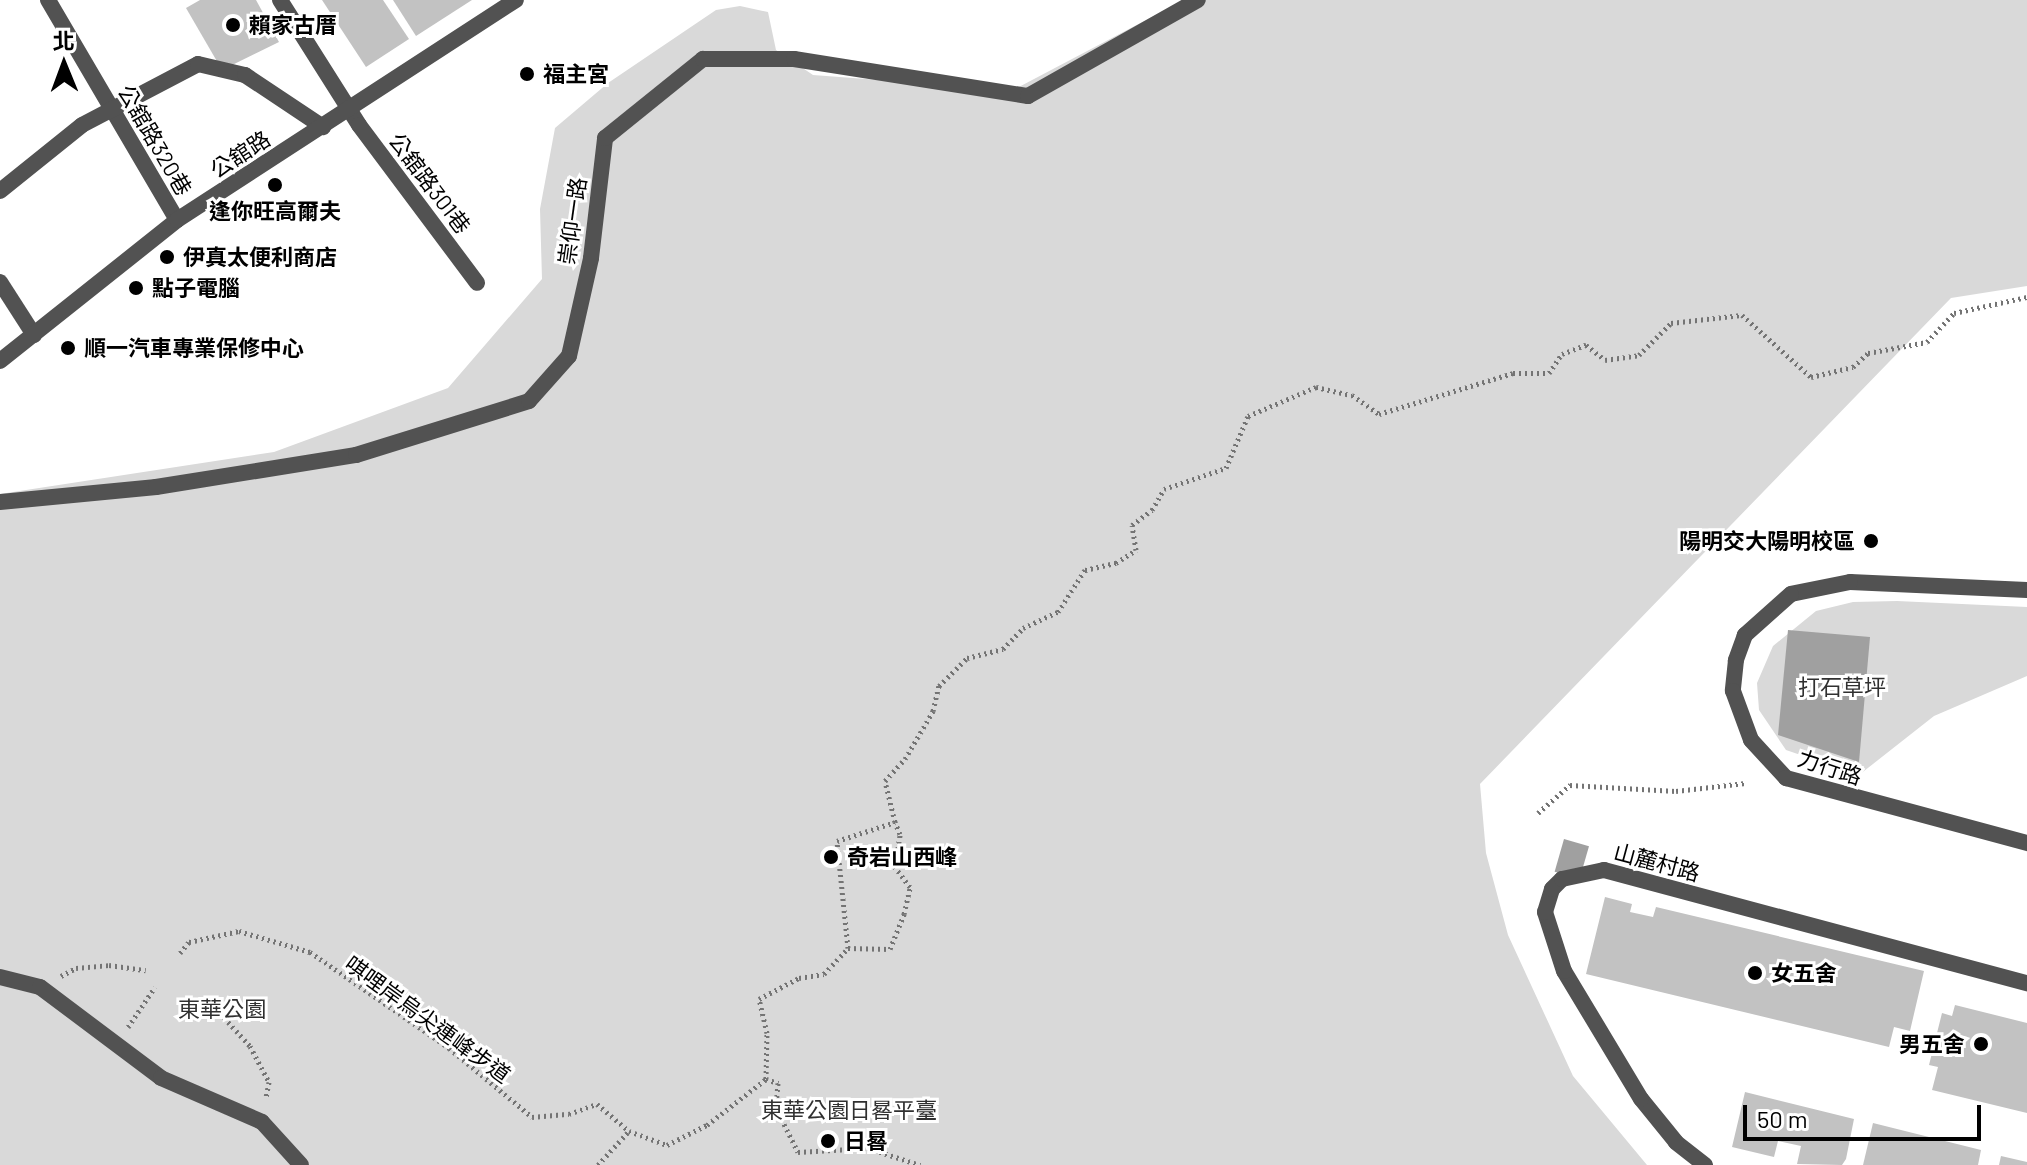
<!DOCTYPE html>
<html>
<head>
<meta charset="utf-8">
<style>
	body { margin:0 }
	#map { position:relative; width:2027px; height:1165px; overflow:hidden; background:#fff; font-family:Barlow,"Noto Sans TC",sans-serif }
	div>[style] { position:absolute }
	.green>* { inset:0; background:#d9d9d9 }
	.water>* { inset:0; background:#a0a0a0; transform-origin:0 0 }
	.building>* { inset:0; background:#c2c2c2 }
	.path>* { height:5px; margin-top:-2.5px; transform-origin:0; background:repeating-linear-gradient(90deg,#747474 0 2px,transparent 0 6px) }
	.service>* { height:16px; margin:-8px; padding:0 8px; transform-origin:8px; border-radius:8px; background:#525252 }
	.minor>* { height:16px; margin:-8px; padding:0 8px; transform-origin:8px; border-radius:8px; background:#525252 }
	.tertiary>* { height:16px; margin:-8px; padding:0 8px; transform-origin:8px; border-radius:8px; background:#525252 }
	.dots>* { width:22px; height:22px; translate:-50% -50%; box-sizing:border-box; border:4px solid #fff; border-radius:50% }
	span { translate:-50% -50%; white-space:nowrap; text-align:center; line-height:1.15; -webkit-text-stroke:6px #fff; paint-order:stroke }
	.poi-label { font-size:22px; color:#000; font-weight:700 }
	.left { translate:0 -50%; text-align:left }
	.right { translate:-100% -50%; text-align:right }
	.street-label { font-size:22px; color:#000 }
	.park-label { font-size:22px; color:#303030 }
	.north { position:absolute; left:24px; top:24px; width:80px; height:80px; -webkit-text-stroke:6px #fff; paint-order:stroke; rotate:359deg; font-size:22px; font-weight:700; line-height:32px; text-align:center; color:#000 }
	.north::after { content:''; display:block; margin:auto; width:28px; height:36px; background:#000; clip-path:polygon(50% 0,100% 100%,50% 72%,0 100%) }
	.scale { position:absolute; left:1743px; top:1105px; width:238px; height:36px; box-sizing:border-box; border:4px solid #000; border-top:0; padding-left:10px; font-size:24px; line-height:28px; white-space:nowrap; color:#000; -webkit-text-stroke:6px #fff; paint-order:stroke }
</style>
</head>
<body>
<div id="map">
	<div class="green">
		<div style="clip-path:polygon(1184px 0,2027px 0,2027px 286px,1951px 298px,1480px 784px,1486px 853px,1508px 935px,1573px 1076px,1647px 1165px,0 1165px,0 494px,274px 452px,448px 388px,542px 279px,540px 209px,555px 128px,608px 83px,716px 10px,740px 6px,768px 12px,776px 50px,813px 75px,1013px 90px)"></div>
		<div style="clip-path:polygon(1897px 601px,2027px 607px,2027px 676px,1934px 716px,1859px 775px,1786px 750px,1759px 710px,1757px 683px,1773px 646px,1816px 611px,1853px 602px)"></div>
	</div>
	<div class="water">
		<div style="clip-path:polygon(1788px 630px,1870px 637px,1859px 762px,1778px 735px)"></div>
		<div style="left:1564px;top:839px;width:26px;height:34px;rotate:16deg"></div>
	</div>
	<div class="building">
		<div style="clip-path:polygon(200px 0,256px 0,279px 42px,222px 70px,186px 8px)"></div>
		<div style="clip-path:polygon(322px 0,383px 0,409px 39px,366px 67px)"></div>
		<div style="clip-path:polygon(393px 0,472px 0,416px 36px)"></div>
		<div style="clip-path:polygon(1605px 897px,1632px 904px,1630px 912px,1653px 917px,1656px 907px,1924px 971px,1910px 1031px,1894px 1027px,1889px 1047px,1586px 974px)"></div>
		<div style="clip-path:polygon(1955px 1005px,2027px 1023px,2027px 1113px,1932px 1090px,1938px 1067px,1929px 1065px,1942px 1013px,1952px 1016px)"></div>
		<div style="clip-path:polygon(1745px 1092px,1854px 1119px,1846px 1159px,1842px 1165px,1797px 1164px,1801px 1146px,1778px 1141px,1774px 1157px,1732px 1147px)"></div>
		<div style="clip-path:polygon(1873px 1123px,1981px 1150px,1978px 1165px,1863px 1165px)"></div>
		<div style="clip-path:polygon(2001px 1156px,2027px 1162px,2027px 1165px,1999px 1165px)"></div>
	</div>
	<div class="path">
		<div style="left:1538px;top:813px;width:43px;rotate:-41.2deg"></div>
		<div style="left:1570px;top:785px;width:106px;rotate:3.2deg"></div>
		<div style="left:1676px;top:791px;width:70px;rotate:-6.5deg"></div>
		<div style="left:848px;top:948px;width:42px;rotate:1.4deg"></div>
		<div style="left:890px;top:949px;width:38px;rotate:-68deg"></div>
		<div style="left:904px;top:914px;width:28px;rotate:-77deg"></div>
		<div style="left:910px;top:887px;width:25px;rotate:-127deg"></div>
		<div style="left:895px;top:867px;width:33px;rotate:-81deg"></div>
		<div style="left:900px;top:834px;width:13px;rotate:-113deg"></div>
		<div style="left:180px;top:953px;width:14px;rotate:-51deg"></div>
		<div style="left:189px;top:942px;width:51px;rotate:-12.4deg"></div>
		<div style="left:239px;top:931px;width:74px;rotate:16.5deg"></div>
		<div style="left:310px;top:952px;width:169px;rotate:34.6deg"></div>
		<div style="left:449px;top:1048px;width:108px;rotate:39.7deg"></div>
		<div style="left:532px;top:1117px;width:37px;rotate:-5deg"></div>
		<div style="left:569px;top:1114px;width:30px;rotate:-20deg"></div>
		<div style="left:597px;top:1104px;width:42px;rotate:40.2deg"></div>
		<div style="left:629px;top:1131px;width:40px;rotate:20.2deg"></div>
		<div style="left:667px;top:1145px;width:45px;rotate:-26.6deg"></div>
		<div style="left:707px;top:1125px;width:75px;rotate:-37.9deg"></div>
		<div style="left:766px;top:1079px;width:46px;rotate:-88.8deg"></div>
		<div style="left:767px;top:1033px;width:35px;rotate:-103deg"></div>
		<div style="left:759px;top:999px;width:45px;rotate:-27.7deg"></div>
		<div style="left:799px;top:978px;width:25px;rotate:-9deg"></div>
		<div style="left:824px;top:974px;width:35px;rotate:-47deg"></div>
		<div style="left:848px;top:948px;width:108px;rotate:-95.9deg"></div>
		<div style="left:837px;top:841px;width:61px;rotate:-18.1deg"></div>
		<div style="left:895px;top:822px;width:42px;rotate:-103.7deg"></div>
		<div style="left:885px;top:781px;width:30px;rotate:-48deg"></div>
		<div style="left:905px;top:759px;width:56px;rotate:-59.7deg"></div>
		<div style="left:933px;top:711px;width:26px;rotate:-77deg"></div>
		<div style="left:939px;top:686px;width:40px;rotate:-45deg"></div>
		<div style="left:967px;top:658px;width:37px;rotate:-14deg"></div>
		<div style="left:1003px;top:649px;width:29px;rotate:-46deg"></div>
		<div style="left:1023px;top:628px;width:38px;rotate:-25deg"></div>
		<div style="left:1058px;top:612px;width:50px;rotate:-57.3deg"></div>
		<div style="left:1085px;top:570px;width:32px;rotate:-13deg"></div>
		<div style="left:1116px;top:563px;width:24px;rotate:-33deg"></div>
		<div style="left:1136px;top:550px;width:25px;rotate:-99deg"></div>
		<div style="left:1132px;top:525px;width:25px;rotate:-37deg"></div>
		<div style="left:1152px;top:510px;width:24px;rotate:-60deg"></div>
		<div style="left:1164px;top:489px;width:65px;rotate:-18.7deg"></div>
		<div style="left:1226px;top:468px;width:56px;rotate:-67.1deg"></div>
		<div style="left:1248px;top:416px;width:74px;rotate:-23.1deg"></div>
		<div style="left:1316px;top:387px;width:37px;rotate:13deg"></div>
		<div style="left:1352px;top:395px;width:33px;rotate:35deg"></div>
		<div style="left:1379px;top:414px;width:140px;rotate:-17deg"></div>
		<div style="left:1513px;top:373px;width:36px"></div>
		<div style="left:1549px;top:373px;width:23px;rotate:-56deg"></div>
		<div style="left:1562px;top:354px;width:26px;rotate:-21deg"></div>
		<div style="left:1586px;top:345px;width:24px;rotate:38deg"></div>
		<div style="left:1605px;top:360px;width:34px;rotate:-8deg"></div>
		<div style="left:1639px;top:355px;width:45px;rotate:-45deg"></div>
		<div style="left:1671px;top:323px;width:71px;rotate:-6.4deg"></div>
		<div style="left:1742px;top:315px;width:93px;rotate:41.9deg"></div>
		<div style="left:1811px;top:377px;width:43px;rotate:-13.4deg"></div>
		<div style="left:1853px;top:367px;width:21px;rotate:-43deg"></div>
		<div style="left:1868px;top:353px;width:60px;rotate:-10.6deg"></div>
		<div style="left:1927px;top:342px;width:40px;rotate:-47deg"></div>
		<div style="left:1954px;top:313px;width:75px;rotate:-12.4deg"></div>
		<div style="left:61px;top:976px;width:17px;rotate:-28deg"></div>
		<div style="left:76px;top:968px;width:33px;rotate:-5deg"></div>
		<div style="left:109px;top:965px;width:37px;rotate:8deg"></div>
		<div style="left:220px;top:1013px;width:45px;rotate:47.7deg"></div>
		<div style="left:250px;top:1046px;width:41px;rotate:62.2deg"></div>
		<div style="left:269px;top:1082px;width:15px;rotate:101deg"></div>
		<div style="left:128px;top:1027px;width:48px;rotate:-56deg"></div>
		<div style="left:766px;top:1079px;width:13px;rotate:18deg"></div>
		<div style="left:778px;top:1083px;width:25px;rotate:95deg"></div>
		<div style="left:776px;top:1108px;width:49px;rotate:63.4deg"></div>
		<div style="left:798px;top:1152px;width:70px;rotate:-3.3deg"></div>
		<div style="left:868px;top:1148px;width:55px;rotate:18.1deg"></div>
		<div style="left:598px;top:1165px;width:46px;rotate:-47.6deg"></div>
	</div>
	<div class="service">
		<div style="left:48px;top:0;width:255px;rotate:59.6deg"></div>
		<div style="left:280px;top:0;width:148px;rotate:57.7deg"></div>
		<div style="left:359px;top:125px;width:197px;rotate:53.2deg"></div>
		<div style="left:0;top:191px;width:105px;rotate:-38.8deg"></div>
		<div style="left:82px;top:125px;width:131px;rotate:-27.7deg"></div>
		<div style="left:198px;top:64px;width:48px;rotate:13.2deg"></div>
		<div style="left:245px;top:75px;width:94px;rotate:33.7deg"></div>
		<div style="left:0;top:282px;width:63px;rotate:57.3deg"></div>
		<div style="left:2027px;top:590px;width:177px;rotate:-177.4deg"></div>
		<div style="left:1850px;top:582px;width:60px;rotate:168.5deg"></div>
		<div style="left:1791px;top:594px;width:62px;rotate:138.3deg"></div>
		<div style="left:1745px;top:635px;width:27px;rotate:110deg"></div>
		<div style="left:1736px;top:660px;width:31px;rotate:96deg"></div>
		<div style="left:1733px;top:691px;width:52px;rotate:69.8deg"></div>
		<div style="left:1751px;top:740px;width:52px;rotate:47.4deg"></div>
		<div style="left:1786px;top:778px;width:250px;rotate:15.1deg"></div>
		<div style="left:1705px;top:1165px;width:37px;rotate:-142deg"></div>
		<div style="left:1676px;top:1142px;width:55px;rotate:-129.1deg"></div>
		<div style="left:1641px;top:1099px;width:149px;rotate:-121deg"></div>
		<div style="left:1564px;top:971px;width:62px;rotate:-107.9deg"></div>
		<div style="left:1545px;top:912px;width:24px;rotate:-73deg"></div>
		<div style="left:1552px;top:889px;width:14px;rotate:-45deg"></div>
		<div style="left:1562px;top:879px;width:43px;rotate:-12.1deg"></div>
		<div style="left:1604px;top:870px;width:438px;rotate:15deg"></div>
	</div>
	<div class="minor">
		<div style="left:0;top:502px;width:157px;rotate:-5.5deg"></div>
		<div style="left:156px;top:487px;width:203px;rotate:-9.1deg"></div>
		<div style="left:356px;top:455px;width:181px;rotate:-17.3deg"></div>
		<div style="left:529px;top:401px;width:60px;rotate:-48.4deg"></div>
		<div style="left:569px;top:356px;width:100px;rotate:-77.3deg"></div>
		<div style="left:591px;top:258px;width:121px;rotate:-83.3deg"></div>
		<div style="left:605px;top:138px;width:126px;rotate:-38.9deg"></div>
		<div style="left:703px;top:59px;width:91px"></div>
		<div style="left:794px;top:59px;width:237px;rotate:9deg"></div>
		<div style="left:1028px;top:96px;width:195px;rotate:-29.5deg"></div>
		<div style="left:0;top:977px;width:41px;rotate:14deg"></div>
		<div style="left:40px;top:987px;width:151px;rotate:36.9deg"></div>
		<div style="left:161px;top:1078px;width:110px;rotate:23.5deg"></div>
		<div style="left:262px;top:1122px;width:58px;rotate:47.8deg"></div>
	</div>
	<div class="tertiary">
		<div style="left:0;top:361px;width:226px;rotate:-38.5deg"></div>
		<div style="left:177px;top:220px;width:404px;rotate:-33deg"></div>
	</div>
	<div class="dots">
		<div style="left:233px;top:25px;background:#000"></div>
		<div style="left:527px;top:74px;background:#000"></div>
		<div style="left:275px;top:185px;background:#000"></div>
		<div style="left:167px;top:257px;background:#000"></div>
		<div style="left:136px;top:288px;background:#000"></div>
		<div style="left:68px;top:348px;background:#000"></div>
		<div style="left:1871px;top:541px;background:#000"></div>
		<div style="left:831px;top:857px;background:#000"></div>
		<div style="left:1755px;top:973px;background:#000"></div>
		<div style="left:1981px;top:1044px;background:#000"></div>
		<div style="left:828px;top:1141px;background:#000"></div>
	</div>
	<div class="poi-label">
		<span class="left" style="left:249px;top:25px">賴家古厝</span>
		<span class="left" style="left:543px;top:74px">福主宮</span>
		<span style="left:275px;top:211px">逢你旺高爾夫</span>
		<span class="left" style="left:183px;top:257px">伊真太便利商店</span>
		<span class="left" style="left:152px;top:288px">點子電腦</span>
		<span class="left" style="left:84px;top:348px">順一汽車專業保修中心</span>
		<span class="right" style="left:1855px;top:541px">陽明交大陽明校區</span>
		<span class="left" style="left:847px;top:857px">奇岩山西峰</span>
		<span class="left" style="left:1771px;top:973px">女五舍</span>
		<span class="right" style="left:1965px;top:1044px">男五舍</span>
		<span class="left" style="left:844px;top:1141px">日晷</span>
	</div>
	<div class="street-label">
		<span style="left:155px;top:140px;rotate:60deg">公舘路320巷</span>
		<span style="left:240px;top:154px;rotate:-33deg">公舘路</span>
		<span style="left:430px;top:183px;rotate:53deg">公舘路301巷</span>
		<span style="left:572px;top:221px;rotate:-82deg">崇仰一路</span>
		<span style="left:1830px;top:767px;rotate:18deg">力行路</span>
		<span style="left:1657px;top:862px;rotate:15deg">山麓村路</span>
		<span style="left:428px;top:1019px;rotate:36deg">唭哩岸烏尖連峰步道</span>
	</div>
	<div class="park-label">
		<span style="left:1842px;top:687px">打石草坪</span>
		<span style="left:222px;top:1009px">東華公園</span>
		<span style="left:849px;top:1110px">東華公園日晷平臺</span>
	</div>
	<div class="north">北</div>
	<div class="scale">50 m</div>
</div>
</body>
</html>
